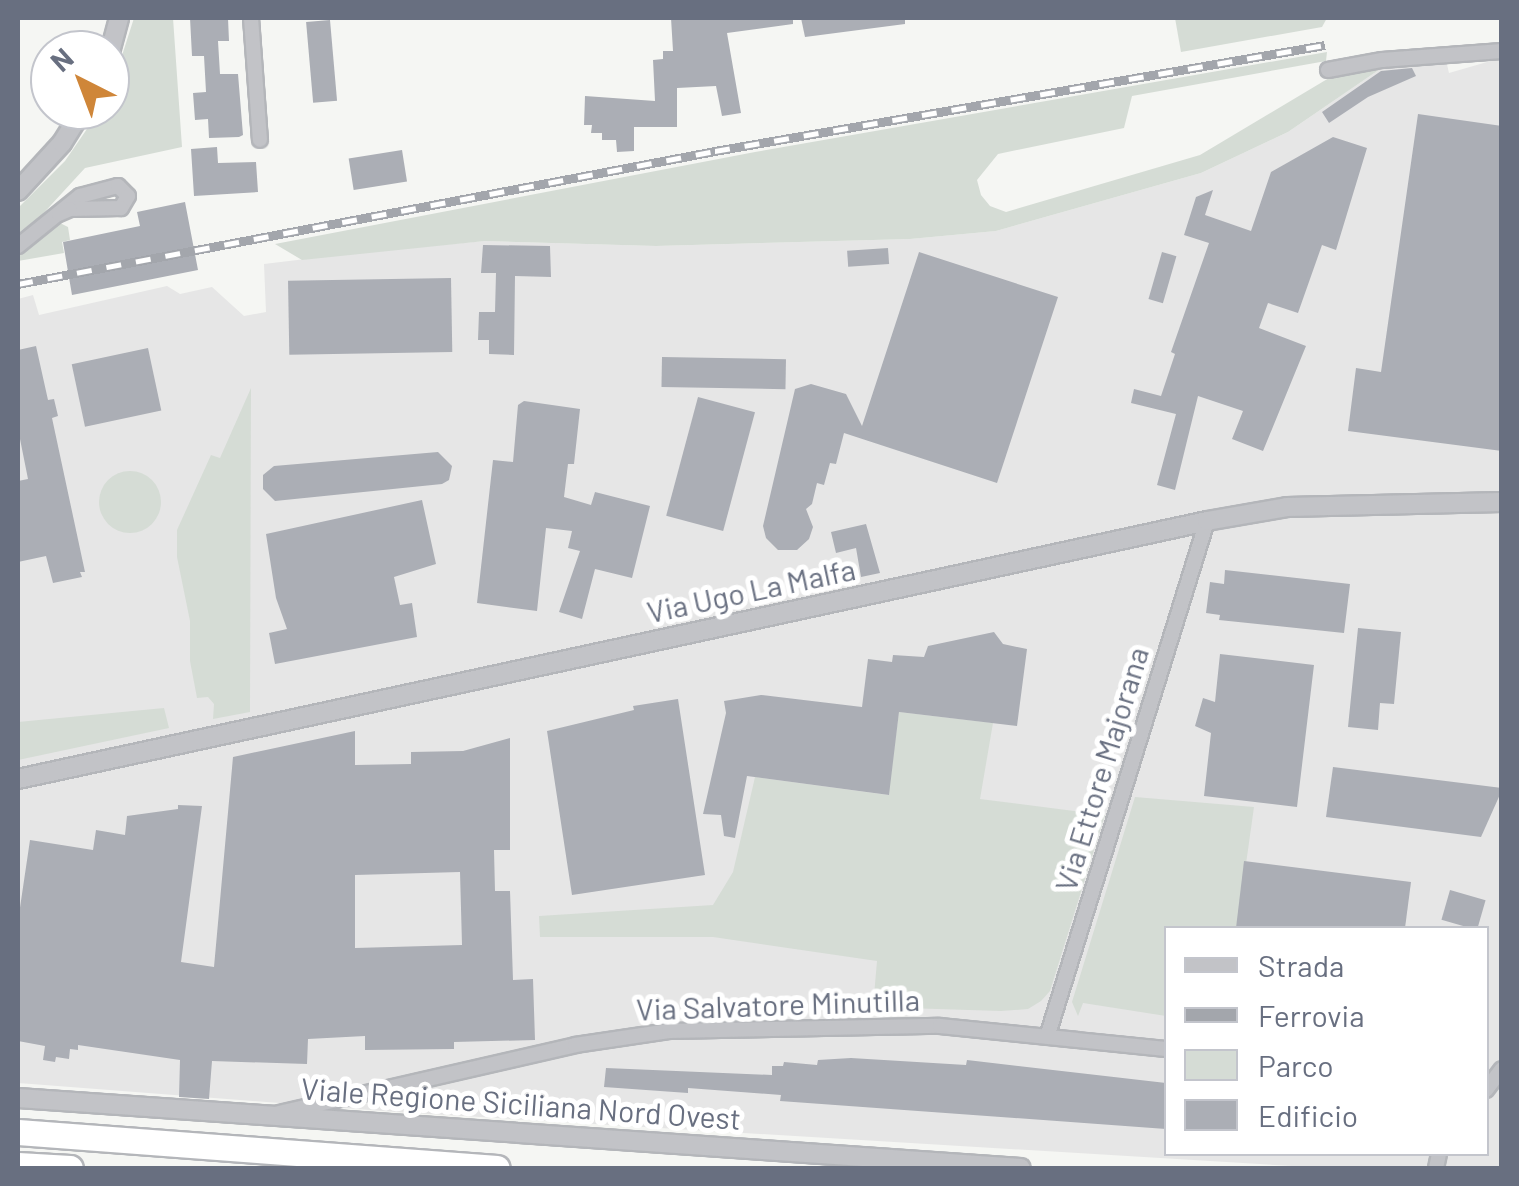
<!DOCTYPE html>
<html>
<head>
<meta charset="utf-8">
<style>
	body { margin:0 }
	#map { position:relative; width:1519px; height:1186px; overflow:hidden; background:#f5f6f3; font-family:Barlow,sans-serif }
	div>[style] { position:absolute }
	.built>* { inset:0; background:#e6e6e6 }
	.green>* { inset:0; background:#d5dcd5 }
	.round { border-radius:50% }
	.building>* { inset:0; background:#abaeb5; transform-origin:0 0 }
	.roads { filter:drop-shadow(2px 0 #b4b6ba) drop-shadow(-2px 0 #b4b6ba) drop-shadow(0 2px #b4b6ba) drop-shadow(0 -2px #b4b6ba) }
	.minor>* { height:14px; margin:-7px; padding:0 7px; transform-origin:7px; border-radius:7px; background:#c2c3c7 }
	.tertiary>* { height:18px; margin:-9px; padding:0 9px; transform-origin:9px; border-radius:9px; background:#c2c3c7 }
	.motorway>* { height:25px; margin:-12.5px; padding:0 12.5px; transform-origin:12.5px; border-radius:12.5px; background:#fff }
	.rail>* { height:9px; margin-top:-4.5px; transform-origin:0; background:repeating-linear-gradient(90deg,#fff 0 15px,#a3a6ac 0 30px); box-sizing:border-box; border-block:2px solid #a3a6ac }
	span { translate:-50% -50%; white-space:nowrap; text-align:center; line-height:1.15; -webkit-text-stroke:10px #fff; paint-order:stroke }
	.street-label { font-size:30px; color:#686f80 }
	.frame { position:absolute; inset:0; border:20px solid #686f80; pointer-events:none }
	.legend { position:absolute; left:1164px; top:926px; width:325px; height:230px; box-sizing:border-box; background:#fff; border:2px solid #c3c5cc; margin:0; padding:12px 18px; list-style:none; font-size:30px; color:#686f80 }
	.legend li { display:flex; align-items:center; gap:20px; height:50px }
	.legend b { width:50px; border:2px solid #c3c5cc }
	.north { position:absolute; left:30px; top:30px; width:100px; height:100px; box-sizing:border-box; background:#fff; border:2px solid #c3c5cc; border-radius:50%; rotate:318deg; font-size:28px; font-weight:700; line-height:40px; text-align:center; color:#686f80 }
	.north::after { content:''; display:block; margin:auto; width:35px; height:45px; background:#cf8639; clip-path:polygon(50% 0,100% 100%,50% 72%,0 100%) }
</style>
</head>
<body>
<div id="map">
	<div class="built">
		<div style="clip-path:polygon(evenodd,1501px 58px,1501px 1168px,1326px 1168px,396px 1112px,18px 1083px,18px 299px,33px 295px,39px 315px,167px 286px,180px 294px,212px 287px,244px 316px,266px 312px,264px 264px,372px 251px,485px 241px,656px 246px,910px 239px,996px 231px,1201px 173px,1288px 132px,1386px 65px,1446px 60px,1449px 73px,1501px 58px,1166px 928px,1486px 928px,1486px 1154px,1166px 1154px,1166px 928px)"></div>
	</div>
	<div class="green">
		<div style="clip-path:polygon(134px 18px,173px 18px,182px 147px,85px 168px,40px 217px,18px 233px,18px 208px,65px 161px,100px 110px,110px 110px,110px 93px)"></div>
		<div style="clip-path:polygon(1175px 18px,1327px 18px,1322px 27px,1181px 52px)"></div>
		<div style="clip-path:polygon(1327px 52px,1326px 61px,1132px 96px,1124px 128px,998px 154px,977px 180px,981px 195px,990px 206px,1006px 212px,1200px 155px,1329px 78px,1386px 65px,1288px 132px,1201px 173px,996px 231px,910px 239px,656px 246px,485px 241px,302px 260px,275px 244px,755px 152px)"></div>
		<div style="clip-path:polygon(58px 222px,68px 227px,70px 240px,62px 242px,64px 253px,18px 261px,18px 252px)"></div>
		<div style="clip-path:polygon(251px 388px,250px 712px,213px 719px,214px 704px,208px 697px,197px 698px,190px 661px,190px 621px,177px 557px,177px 530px,211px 455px,220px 458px)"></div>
		<div class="round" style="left:99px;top:471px;width:62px;height:62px"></div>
		<div style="clip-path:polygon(164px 708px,169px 728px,18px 760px,18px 722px)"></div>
		<div style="clip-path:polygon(899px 712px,993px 723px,980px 799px,1105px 815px,1050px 991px,1041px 1001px,1028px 1009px,1001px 1011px,873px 1007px,877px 961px,713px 937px,540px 937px,539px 916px,713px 905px,733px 872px,755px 777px,888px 795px)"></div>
		<div style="clip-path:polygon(1135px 797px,1254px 807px,1237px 928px,1166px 928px,1166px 1016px,1083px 1003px,1078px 1016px,1072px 1002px)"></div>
	</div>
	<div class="building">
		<div style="clip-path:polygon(190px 18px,228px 18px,229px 41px,218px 41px,220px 74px,238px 74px,243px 135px,239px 137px,209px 138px,208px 119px,195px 120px,193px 93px,206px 92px,204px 56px,192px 56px)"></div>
		<div style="clip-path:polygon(671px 18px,793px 18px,793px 24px,727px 33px,741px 113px,722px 116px,716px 86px,677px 88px,677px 127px,634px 127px,634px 151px,617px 152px,616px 140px,602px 140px,602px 133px,591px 133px,592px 125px,584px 125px,585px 96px,655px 101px,653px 60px,663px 59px,663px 51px,673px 51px)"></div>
		<div style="clip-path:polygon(801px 18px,905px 18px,905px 24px,805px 37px)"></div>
		<div style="left:330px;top:20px;width:81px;height:24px;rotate:85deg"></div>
		<div style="clip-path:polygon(1412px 68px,1416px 76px,1368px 97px,1329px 123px,1322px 112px,1381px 71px)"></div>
		<div style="clip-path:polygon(1418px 114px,1502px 126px,1502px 451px,1348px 431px,1356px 368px,1381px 372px)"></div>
		<div style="clip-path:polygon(1333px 137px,1367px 148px,1336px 250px,1322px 245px,1298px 313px,1268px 303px,1259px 328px,1306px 346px,1263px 451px,1232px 439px,1243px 411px,1198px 396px,1175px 490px,1157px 485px,1176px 414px,1131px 403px,1134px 389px,1161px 396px,1175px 354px,1171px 352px,1209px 243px,1184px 235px,1196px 197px,1213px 190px,1205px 215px,1251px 231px,1271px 172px)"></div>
		<div style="clip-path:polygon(217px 147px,218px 163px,256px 162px,258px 192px,194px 196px,191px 149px)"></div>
		<div style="left:402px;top:150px;width:32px;height:54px;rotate:81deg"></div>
		<div style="clip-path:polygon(185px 202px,198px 270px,72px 295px,63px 242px,140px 226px,137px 212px)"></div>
		<div style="clip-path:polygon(483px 245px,550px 246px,551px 277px,515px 276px,514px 355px,489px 354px,489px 340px,478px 340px,479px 312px,495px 312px,496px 273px,481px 273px)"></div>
		<div style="left:888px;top:248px;width:16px;height:41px;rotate:86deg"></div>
		<div style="clip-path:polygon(919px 252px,1058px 297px,997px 483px,844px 433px,836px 464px,830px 463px,824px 485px,817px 483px,812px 504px,806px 509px,813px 527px,809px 539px,797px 550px,778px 550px,766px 538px,763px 526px,795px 389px,811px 384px,846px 394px,862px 426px)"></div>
		<div style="left:1162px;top:252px;width:15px;height:49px;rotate:16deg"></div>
		<div style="left:451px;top:278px;width:74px;height:163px;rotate:89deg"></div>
		<div style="clip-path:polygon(36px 346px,48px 400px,54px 399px,58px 416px,52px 418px,85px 572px,80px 572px,82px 577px,53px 583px,46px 556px,18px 562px,18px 481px,28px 479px,18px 429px,18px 350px)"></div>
		<div style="left:148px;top:348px;width:64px;height:78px;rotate:78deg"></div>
		<div style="left:662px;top:357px;width:124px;height:30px;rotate:1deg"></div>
		<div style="left:698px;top:397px;width:59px;height:123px;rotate:15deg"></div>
		<div style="clip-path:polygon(524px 401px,580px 409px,574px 464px,568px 464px,564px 497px,591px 505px,595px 492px,650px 506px,632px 578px,595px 569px,582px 619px,559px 612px,580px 551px,568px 548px,572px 531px,546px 528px,537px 611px,477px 603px,493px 460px,513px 462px,518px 405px)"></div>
		<div style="clip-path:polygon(438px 452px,452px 466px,449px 480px,442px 484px,275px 501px,263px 489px,263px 475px,274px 466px)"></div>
		<div style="clip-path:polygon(422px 500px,436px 564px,394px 577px,400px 605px,412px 603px,417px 637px,275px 664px,269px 633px,287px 629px,276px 598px,266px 534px)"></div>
		<div style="clip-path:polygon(866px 524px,880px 573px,861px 577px,856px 548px,836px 553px,831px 532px)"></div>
		<div style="clip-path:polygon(1225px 570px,1350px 584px,1344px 633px,1219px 620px,1220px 615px,1206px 613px,1210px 582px,1224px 584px)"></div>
		<div style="clip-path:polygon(1358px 628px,1401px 632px,1394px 704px,1380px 703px,1378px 730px,1348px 727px)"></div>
		<div style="clip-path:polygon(994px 632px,1003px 644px,1027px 649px,1017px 726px,899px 712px,889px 795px,747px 776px,735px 838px,724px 836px,721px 815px,703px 814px,726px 713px,724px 701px,761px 695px,862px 707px,868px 659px,892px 662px,893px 655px,924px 657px,928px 646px)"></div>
		<div style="clip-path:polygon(1220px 654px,1314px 665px,1297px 807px,1204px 796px,1211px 733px,1195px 726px,1203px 698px,1215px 702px)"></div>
		<div style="clip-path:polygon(678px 699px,705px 875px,572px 895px,547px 731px,634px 710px,633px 706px)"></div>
		<div style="clip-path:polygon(evenodd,355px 731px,355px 765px,411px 764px,411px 752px,463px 751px,510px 738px,510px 850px,494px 850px,495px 891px,510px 891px,513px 980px,533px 979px,535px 1040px,454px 1042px,454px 1049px,365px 1050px,365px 1036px,308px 1039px,307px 1064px,212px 1061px,209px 1099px,179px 1097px,180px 1060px,78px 1045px,78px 1050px,70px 1049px,69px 1059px,56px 1057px,55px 1062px,43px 1060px,45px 1046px,18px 1041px,18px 921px,30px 840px,93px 850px,96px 830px,125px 835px,127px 816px,178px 809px,178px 805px,202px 806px,181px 962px,214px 967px,233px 757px,355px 731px,460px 872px,462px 945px,355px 948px,355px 875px,460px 872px)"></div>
		<div style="clip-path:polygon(1333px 767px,1502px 788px,1502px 790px,1481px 837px,1326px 817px)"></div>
		<div style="clip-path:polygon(1244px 861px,1411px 882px,1405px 928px,1236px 928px)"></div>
		<div style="left:1450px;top:890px;width:37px;height:31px;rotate:16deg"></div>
		<div style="clip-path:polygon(851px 1058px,966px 1065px,967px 1060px,1166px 1083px,1166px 1129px,780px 1101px,781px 1095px,688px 1088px,688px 1093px,604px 1087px,606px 1068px,772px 1075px,772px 1066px,783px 1066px,784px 1062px,817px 1065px,818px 1060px)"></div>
	</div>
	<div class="roads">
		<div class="minor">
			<div style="left:251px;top:18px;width:122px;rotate:85.8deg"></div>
			<div style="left:1328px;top:70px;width:55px;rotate:-10.5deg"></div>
			<div style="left:1382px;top:60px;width:120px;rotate:-4.3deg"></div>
			<div style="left:18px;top:246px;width:80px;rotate:-38.9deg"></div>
			<div style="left:80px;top:196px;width:39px;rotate:-15deg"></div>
			<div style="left:118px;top:186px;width:14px;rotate:45deg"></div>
			<div style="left:128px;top:196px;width:14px;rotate:120deg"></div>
			<div style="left:121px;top:208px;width:51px;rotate:178.9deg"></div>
			<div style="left:70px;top:209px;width:12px;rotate:156deg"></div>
			<div style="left:1048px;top:1034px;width:537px;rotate:-72.78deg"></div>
			<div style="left:1486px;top:1090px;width:26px;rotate:-53deg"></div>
			<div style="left:279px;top:1113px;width:304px;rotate:-12.9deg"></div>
			<div style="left:575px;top:1045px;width:95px;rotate:-8.5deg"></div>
			<div style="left:669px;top:1031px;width:271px;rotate:-1.1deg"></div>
			<div style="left:940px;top:1026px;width:227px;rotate:5.8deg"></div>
			<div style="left:1436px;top:1168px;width:14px;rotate:-78deg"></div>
		</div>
		<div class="tertiary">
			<div style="left:110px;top:52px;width:35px;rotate:-75deg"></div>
			<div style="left:18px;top:191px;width:65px;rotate:-47.5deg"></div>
			<div style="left:62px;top:143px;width:39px;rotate:-58deg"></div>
			<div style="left:18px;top:779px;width:1217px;rotate:-12.24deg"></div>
			<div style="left:1207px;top:521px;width:81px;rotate:-9.9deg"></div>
			<div style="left:1287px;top:507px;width:215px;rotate:-1.3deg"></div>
			<div style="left:18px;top:1098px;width:1005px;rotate:3.99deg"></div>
		</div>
		<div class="motorway">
			<div style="left:18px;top:1132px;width:480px;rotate:4.3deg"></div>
			<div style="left:18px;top:1165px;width:52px;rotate:3.3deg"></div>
		</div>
	</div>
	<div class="rail">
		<div style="left:18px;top:284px;width:710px;rotate:-10.8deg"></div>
		<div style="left:715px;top:151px;width:619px;rotate:-9.86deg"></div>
	</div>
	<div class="street-label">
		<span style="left:751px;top:590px;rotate:-12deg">Via Ugo La Malfa</span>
		<span style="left:1101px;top:769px;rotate:-73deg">Via Ettore Majorana</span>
		<span style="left:778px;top:1004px;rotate:-2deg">Via Salvatore Minutilla</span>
		<span style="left:521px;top:1103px;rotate:4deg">Viale Regione Siciliana Nord Ovest</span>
	</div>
	<div class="frame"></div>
	<ul class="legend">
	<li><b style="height:12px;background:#c2c3c7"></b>Strada</li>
	<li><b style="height:12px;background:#a3a6ac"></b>Ferrovia</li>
	<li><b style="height:28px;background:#d5dcd5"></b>Parco</li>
	<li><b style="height:28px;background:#abaeb5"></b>Edificio</li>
	</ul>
	<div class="north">N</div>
</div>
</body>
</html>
